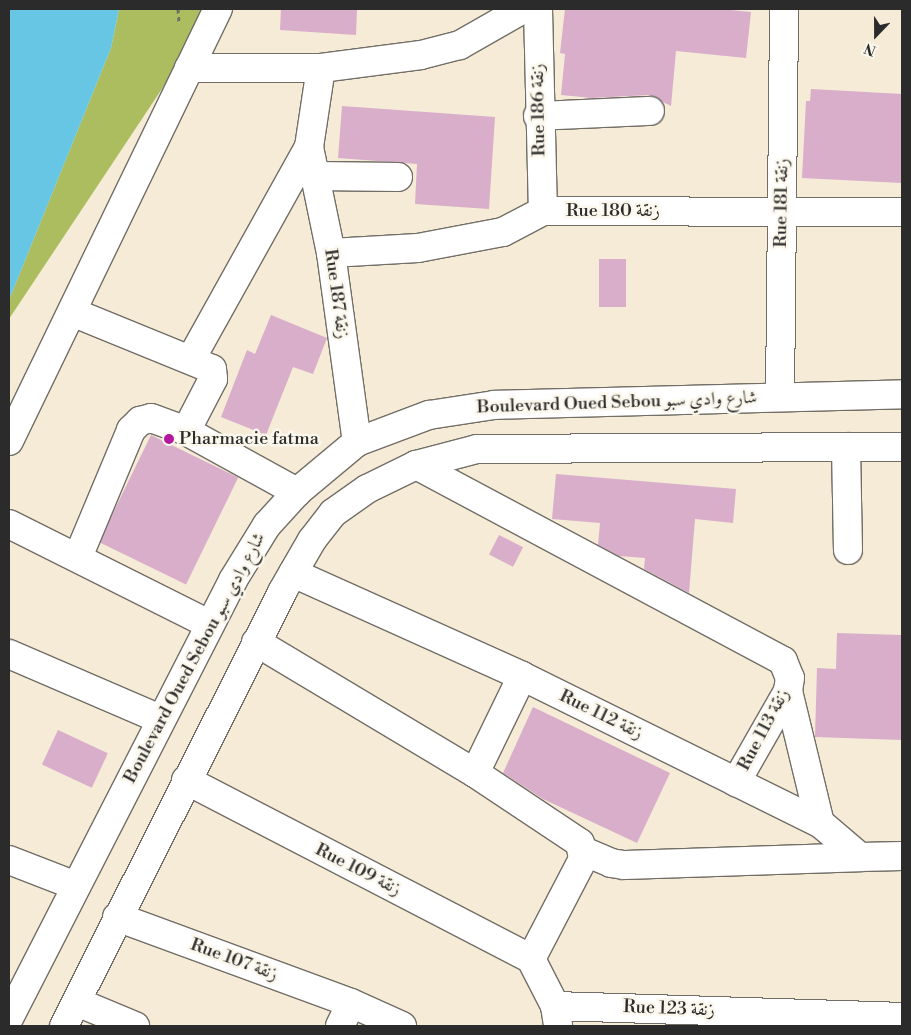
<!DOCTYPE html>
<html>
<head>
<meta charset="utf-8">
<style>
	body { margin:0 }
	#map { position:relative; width:911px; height:1035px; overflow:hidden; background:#f5ebd6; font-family:"Libre Bodoni",Amiri,serif }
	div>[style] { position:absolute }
	.green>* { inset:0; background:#acbd60 }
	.water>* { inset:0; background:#66c6e4 }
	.building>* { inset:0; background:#d9aeca; transform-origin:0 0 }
	.path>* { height:3px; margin-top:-1.5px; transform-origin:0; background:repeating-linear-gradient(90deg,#726e67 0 4px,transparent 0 8px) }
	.roads { filter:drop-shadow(1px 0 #726e67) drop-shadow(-1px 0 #726e67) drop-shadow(0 1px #726e67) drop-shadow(0 -1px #726e67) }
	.minor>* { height:28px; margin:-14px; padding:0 14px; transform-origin:14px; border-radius:14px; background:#fff }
	.dots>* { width:14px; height:14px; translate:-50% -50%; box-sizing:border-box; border:2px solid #fbf7ec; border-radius:50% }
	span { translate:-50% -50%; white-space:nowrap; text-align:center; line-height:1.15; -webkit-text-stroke:5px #fbf7ec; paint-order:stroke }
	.street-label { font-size:18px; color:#2b2b2b }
	.poi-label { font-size:18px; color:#2b2b2b }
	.left { translate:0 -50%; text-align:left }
	.frame { position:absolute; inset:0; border:10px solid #2b2b2b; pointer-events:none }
	.north { position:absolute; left:851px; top:10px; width:50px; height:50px; -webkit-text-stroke:4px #fbf7ec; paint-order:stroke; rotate:202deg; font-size:14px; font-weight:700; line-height:20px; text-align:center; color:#2b2b2b }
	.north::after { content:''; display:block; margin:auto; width:18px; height:22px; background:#2b2b2b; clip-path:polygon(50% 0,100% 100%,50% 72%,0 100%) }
</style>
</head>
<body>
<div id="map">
	<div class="green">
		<div style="clip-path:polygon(119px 9px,215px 9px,9px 319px,9px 300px,111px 48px)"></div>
	</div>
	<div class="water">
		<div style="clip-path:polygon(9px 9px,119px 9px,111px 48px,9px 300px)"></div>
	</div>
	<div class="building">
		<div style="clip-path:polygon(281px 9px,357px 9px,356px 35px,280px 30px)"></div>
		<div style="clip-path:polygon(565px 9px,720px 9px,751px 12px,746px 58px,676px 51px,671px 106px,649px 95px,592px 98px,561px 95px,565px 54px,560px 53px)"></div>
		<div style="clip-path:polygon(811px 89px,902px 94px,902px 183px,802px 178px,806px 101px,810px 101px)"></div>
		<div style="clip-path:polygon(342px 106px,495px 117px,489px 209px,415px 204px,417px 164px,338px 158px)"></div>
		<div style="left:599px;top:259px;width:27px;height:48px"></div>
		<div style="clip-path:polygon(271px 315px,327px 338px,313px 374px,293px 367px,266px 435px,221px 417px,247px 350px,255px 354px)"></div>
		<div style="left:151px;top:435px;width:97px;height:119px;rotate:26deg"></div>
		<div style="clip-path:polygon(556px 474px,736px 489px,733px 523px,695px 519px,689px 593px,644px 569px,645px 558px,619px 556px,598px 545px,600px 523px,552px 519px)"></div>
		<div style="left:499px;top:535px;width:27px;height:22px;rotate:27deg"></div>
		<div style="clip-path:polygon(837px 633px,902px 635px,902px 740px,815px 737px,817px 668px,836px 669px)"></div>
		<div style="clip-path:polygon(533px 707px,670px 773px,637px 843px,543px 799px,503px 773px)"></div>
		<div style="left:58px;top:730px;width:55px;height:38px;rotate:25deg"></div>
	</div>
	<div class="path">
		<div style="left:178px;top:9px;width:15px;rotate:86deg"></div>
	</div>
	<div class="roads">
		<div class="minor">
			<div style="left:538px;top:9px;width:202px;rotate:88.6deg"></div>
			<div style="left:189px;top:68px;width:132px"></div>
			<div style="left:321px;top:68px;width:101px;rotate:-7.4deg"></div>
			<div style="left:421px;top:55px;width:40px;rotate:-14.4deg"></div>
			<div style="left:460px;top:45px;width:73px;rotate:-29.7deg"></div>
			<div style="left:538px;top:116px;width:112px;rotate:-2.6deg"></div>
			<div style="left:309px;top:147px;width:108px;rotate:78.3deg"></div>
			<div style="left:331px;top:253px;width:191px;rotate:82.2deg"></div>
			<div style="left:315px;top:176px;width:83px;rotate:0.7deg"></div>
			<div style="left:331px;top:253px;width:87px;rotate:-3.3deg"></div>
			<div style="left:418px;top:248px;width:86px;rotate:-10.7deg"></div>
			<div style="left:503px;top:232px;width:45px;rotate:-27.7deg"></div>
			<div style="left:543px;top:211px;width:359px;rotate:0.2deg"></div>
			<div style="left:72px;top:312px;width:151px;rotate:22.2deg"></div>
			<div style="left:212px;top:369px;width:10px;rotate:84deg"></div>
			<div style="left:213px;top:379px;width:59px;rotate:117.4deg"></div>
			<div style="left:191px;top:359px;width:243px;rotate:-60.9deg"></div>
			<div style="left:309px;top:147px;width:80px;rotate:-81.4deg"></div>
			<div style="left:780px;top:397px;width:388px;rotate:-89.4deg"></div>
			<div style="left:9px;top:441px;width:480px;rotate:-64.2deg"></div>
			<div style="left:846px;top:447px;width:103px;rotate:88.9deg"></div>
			<div style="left:416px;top:465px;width:416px;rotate:28.1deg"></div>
			<div style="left:783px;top:661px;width:18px;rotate:68deg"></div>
			<div style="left:790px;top:678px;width:13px;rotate:99deg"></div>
			<div style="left:788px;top:691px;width:105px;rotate:119.7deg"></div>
			<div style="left:9px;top:524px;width:224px;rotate:26.6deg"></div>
			<div style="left:78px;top:557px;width:138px;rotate:-67.3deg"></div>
			<div style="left:131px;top:430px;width:13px;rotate:-45deg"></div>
			<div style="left:140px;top:421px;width:11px;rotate:-15deg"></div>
			<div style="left:151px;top:418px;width:37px;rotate:20deg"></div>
			<div style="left:186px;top:431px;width:127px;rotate:28.8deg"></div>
			<div style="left:293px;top:573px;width:251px;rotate:24.2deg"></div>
			<div style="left:522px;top:676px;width:332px;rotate:26.3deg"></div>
			<div style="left:820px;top:823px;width:52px;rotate:40.4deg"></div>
			<div style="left:860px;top:857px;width:42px;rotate:-1.4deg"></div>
			<div style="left:256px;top:642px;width:255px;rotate:30.9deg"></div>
			<div style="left:475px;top:773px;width:126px;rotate:33.7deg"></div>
			<div style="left:580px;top:843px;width:16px;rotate:79deg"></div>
			<div style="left:583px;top:859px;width:113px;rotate:117.5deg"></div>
			<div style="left:531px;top:959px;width:53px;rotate:62.9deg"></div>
			<div style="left:555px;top:1006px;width:20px;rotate:81deg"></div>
			<div style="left:9px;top:654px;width:164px;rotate:23.3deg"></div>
			<div style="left:788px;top:691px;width:136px;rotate:76.4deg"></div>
			<div style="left:475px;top:773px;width:108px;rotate:-64.1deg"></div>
			<div style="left:186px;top:780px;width:389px;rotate:27.4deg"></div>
			<div style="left:583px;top:851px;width:30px;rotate:23deg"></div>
			<div style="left:611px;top:863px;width:13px;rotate:9deg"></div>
			<div style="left:624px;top:865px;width:236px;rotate:-1.9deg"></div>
			<div style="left:9px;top:860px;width:72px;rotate:21.2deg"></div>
			<div style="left:117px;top:917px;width:249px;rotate:20.2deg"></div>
			<div style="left:351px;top:1003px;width:56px;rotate:24.3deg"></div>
			<div style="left:77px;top:1002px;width:63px;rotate:22.5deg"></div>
			<div style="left:555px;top:1006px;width:347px;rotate:1.8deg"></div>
			<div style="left:9px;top:1018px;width:492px;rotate:-62.9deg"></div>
			<div style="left:233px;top:580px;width:65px;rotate:-58.3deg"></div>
			<div style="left:267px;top:525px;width:45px;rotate:-47.7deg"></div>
			<div style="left:297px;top:492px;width:78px;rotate:-39.8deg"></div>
			<div style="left:357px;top:442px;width:77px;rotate:-20.6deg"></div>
			<div style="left:429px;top:415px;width:66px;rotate:-8.7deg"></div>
			<div style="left:494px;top:405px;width:408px;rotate:-1.5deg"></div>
			<div style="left:64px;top:1026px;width:486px;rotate:-63.3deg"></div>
			<div style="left:282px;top:592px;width:60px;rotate:-60deg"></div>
			<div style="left:312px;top:540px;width:34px;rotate:-52deg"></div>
			<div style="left:333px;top:513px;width:42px;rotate:-35.2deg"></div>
			<div style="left:367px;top:489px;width:55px;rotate:-26.1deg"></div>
			<div style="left:416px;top:465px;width:63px;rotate:-14.7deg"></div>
			<div style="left:477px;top:449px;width:425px;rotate:-0.3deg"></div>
			<div style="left:340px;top:1026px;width:25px;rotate:-64deg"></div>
		</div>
	</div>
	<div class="dots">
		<div style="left:169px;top:439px;background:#b5179e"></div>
	</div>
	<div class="street-label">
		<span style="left:539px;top:110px;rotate:-91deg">Rue 186 زنقة</span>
		<span style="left:782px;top:203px;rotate:-89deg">Rue 181 زنقة</span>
		<span style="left:613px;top:211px">Rue 180 زنقة</span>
		<span style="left:336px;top:294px;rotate:82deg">Rue 187 زنقة</span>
		<span style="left:617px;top:403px;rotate:-2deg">Boulevard Oued Sebou شارع وادي سبو</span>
		<span style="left:195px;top:658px;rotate:-62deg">Boulevard Oued Sebou شارع وادي سبو</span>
		<span style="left:601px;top:715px;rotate:26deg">Rue 112 زنقة</span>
		<span style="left:764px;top:730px;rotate:-62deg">Rue 113 زنقة</span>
		<span style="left:358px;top:870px;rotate:27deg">Rue 109 زنقة</span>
		<span style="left:234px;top:960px;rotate:20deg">Rue 107 زنقة</span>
		<span style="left:669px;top:1009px;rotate:2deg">Rue 123 زنقة</span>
	</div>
	<div class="poi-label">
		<span class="left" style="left:179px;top:439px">Pharmacie fatma</span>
	</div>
	<div class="frame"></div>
	<div class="north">N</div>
</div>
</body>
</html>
